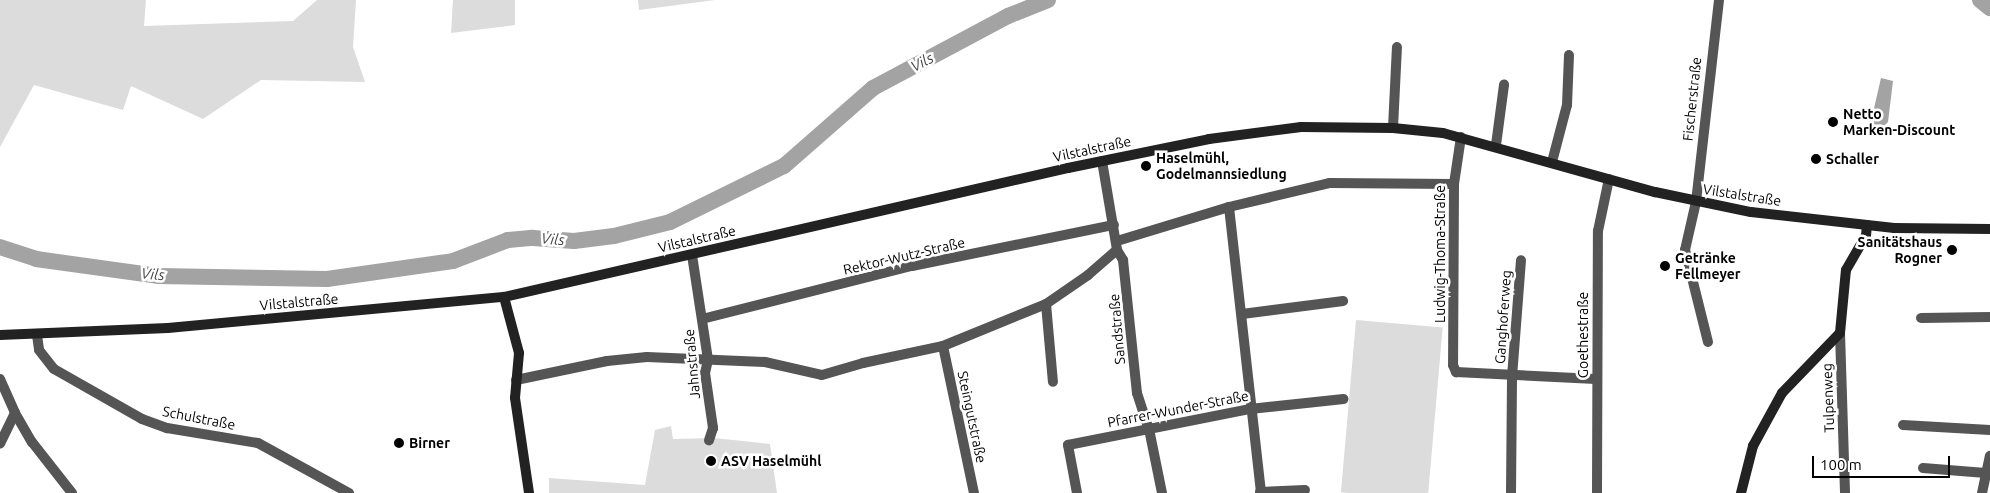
<!DOCTYPE html>
<html>
<head>
<meta charset="utf-8">
<style>
	body { margin:0 }
	#map { position:relative; width:1990px; height:493px; overflow:hidden; background:#fff; font-family:Ubuntu,sans-serif }
	div>[style] { position:absolute }
	.green>* { inset:0; background:#dcdcdc; transform-origin:0 0 }
	.water>* { inset:0; background:#a3a3a3 }
	.river>* { height:16px; margin:-8px; padding:0 8px; transform-origin:8px; border-radius:8px; background:#a3a3a3 }
	.street>* { height:10px; margin:-5px; padding:0 5px; transform-origin:5px; border-radius:5px; background:#555 }
	.secondary>* { height:10px; margin:-5px; padding:0 5px; transform-origin:5px; border-radius:5px; background:#222 }
	.dots>* { width:14px; height:14px; translate:-50% -50%; box-sizing:border-box; border:2px solid #fff; border-radius:50% }
	span { translate:-50% -50%; white-space:nowrap; text-align:center; line-height:1.15; -webkit-text-stroke:5px #fff; paint-order:stroke }
	.street-label { font-size:14px; color:#000 }
	.poi-label { font-size:14px; color:#000; font-weight:700 }
	.left { translate:0 -50%; text-align:left }
	.right { translate:-100% -50%; text-align:right }
	.water-label { font-size:15px; color:#444; font-style:italic }
	.scale { position:absolute; left:1812px; top:456px; width:138px; height:22px; box-sizing:border-box; border:2px solid #000; border-top:0; padding-left:6px; font-size:15px; line-height:18px; white-space:nowrap; color:#000; -webkit-text-stroke:4px #fff; paint-order:stroke }
</style>
</head>
<body>
<div id="map">
	<div class="green">
		<div style="clip-path:polygon(0 0,146px 0,144px 26px,293px 21px,317px 0,356px 0,353px 47px,365px 82px,261px 80px,203px 119px,131px 86px,123px 110px,34px 85px,0 147px)"></div>
		<div style="clip-path:polygon(453px 0,515px 0,515px 25px,451px 33px)"></div>
		<div style="clip-path:polygon(638px 0,715px 0,639px 10px)"></div>
		<div style="left:1356px;top:320px;width:87px;height:173px;rotate:5deg"></div>
		<div style="clip-path:polygon(671px 426px,673px 439px,714px 438px,770px 444px,777px 493px,549px 493px,549px 478px,645px 485px,655px 430px)"></div>
	</div>
	<div class="water">
		<div style="clip-path:polygon(1881px 78px,1893px 81px,1888px 122px,1882px 128px,1873px 124px,1872px 117px)"></div>
	</div>
	<div class="river">
		<div style="left:1980px;top:0;width:13px;rotate:39deg"></div>
		<div style="left:0;top:247px;width:38px;rotate:18deg"></div>
		<div style="left:36px;top:259px;width:123px;rotate:7.9deg"></div>
		<div style="left:158px;top:276px;width:169px;rotate:1deg"></div>
		<div style="left:327px;top:279px;width:127px;rotate:-8.1deg"></div>
		<div style="left:453px;top:261px;width:59px;rotate:-20.9deg"></div>
		<div style="left:508px;top:240px;width:25px;rotate:-5deg"></div>
		<div style="left:533px;top:238px;width:41px;rotate:4.2deg"></div>
		<div style="left:574px;top:241px;width:40px;rotate:-7.1deg"></div>
		<div style="left:614px;top:236px;width:58px;rotate:-14deg"></div>
		<div style="left:670px;top:222px;width:127px;rotate:-26.2deg"></div>
		<div style="left:784px;top:166px;width:118px;rotate:-41.2deg"></div>
		<div style="left:873px;top:88px;width:153px;rotate:-28.1deg"></div>
		<div style="left:1008px;top:16px;width:43px;rotate:-21.8deg"></div>
	</div>
	<div class="street">
		<div style="left:1393px;top:128px;width:81px;rotate:-87.2deg"></div>
		<div style="left:1461px;top:137px;width:48px;rotate:98.5deg"></div>
		<div style="left:1454px;top:184px;width:181px;rotate:90.3deg"></div>
		<div style="left:1453px;top:365px;width:8px;rotate:67deg"></div>
		<div style="left:1456px;top:372px;width:140px;rotate:2.9deg"></div>
		<div style="left:1496px;top:145px;width:61px;rotate:-82.4deg"></div>
		<div style="left:1102px;top:161px;width:90px;rotate:80.4deg"></div>
		<div style="left:1117px;top:250px;width:12px;rotate:59deg"></div>
		<div style="left:1123px;top:260px;width:134px;rotate:84deg"></div>
		<div style="left:1137px;top:393px;width:38px;rotate:72deg"></div>
		<div style="left:1149px;top:429px;width:65px;rotate:78.5deg"></div>
		<div style="left:1552px;top:162px;width:59px;rotate:-75.3deg"></div>
		<div style="left:1567px;top:105px;width:50px;rotate:-87.7deg"></div>
		<div style="left:1229px;top:207px;width:288px;rotate:83.6deg"></div>
		<div style="left:1117px;top:241px;width:117px;rotate:-16.9deg"></div>
		<div style="left:1229px;top:207px;width:104px;rotate:-13.4deg"></div>
		<div style="left:1330px;top:183px;width:124px;rotate:0.5deg"></div>
		<div style="left:692px;top:255px;width:106px;rotate:81.3deg"></div>
		<div style="left:708px;top:360px;width:13px;rotate:103deg"></div>
		<div style="left:705px;top:373px;width:56px;rotate:81.7deg"></div>
		<div style="left:713px;top:428px;width:13px;rotate:108deg"></div>
		<div style="left:1046px;top:304px;width:78px;rotate:84.9deg"></div>
		<div style="left:1242px;top:314px;width:102px;rotate:-7.3deg"></div>
		<div style="left:1921px;top:318px;width:69px;rotate:-0.8deg"></div>
		<div style="left:702px;top:319px;width:217px;rotate:-14.2deg"></div>
		<div style="left:912px;top:266px;width:206px;rotate:-11.5deg"></div>
		<div style="left:1840px;top:333px;width:160px;rotate:88.2deg"></div>
		<div style="left:37px;top:335px;width:15px;rotate:82deg"></div>
		<div style="left:39px;top:350px;width:24px;rotate:52deg"></div>
		<div style="left:54px;top:369px;width:101px;rotate:29.6deg"></div>
		<div style="left:142px;top:419px;width:27px;rotate:20deg"></div>
		<div style="left:167px;top:428px;width:92px;rotate:9.4deg"></div>
		<div style="left:258px;top:443px;width:104px;rotate:28.8deg"></div>
		<div style="left:1708px;top:342px;width:95px;rotate:-104deg"></div>
		<div style="left:1685px;top:250px;width:49px;rotate:-77.1deg"></div>
		<div style="left:1696px;top:202px;width:203px;rotate:-83.5deg"></div>
		<div style="left:943px;top:346px;width:150px;rotate:78.1deg"></div>
		<div style="left:0;top:379px;width:37px;rotate:66deg"></div>
		<div style="left:15px;top:413px;width:34px;rotate:116deg"></div>
		<div style="left:516px;top:380px;width:93px;rotate:-11.8deg"></div>
		<div style="left:607px;top:361px;width:40px;rotate:-5.7deg"></div>
		<div style="left:647px;top:357px;width:118px;rotate:2.4deg"></div>
		<div style="left:765px;top:362px;width:58px;rotate:12.8deg"></div>
		<div style="left:822px;top:375px;width:43px;rotate:-16.3deg"></div>
		<div style="left:863px;top:363px;width:82px;rotate:-12deg"></div>
		<div style="left:943px;top:346px;width:111px;rotate:-22.2deg"></div>
		<div style="left:1046px;top:304px;width:51px;rotate:-34.6deg"></div>
		<div style="left:1088px;top:275px;width:38px;rotate:-41deg"></div>
		<div style="left:15px;top:413px;width:34px;rotate:60deg"></div>
		<div style="left:32px;top:442px;width:65px;rotate:51.9deg"></div>
		<div style="left:1903px;top:425px;width:87px;rotate:3.3deg"></div>
		<div style="left:1923px;top:468px;width:63px;rotate:4.5deg"></div>
		<div style="left:1260px;top:492px;width:45px;rotate:-2.5deg"></div>
		<div style="left:1077px;top:493px;width:49px;rotate:-100.6deg"></div>
		<div style="left:1068px;top:445px;width:186px;rotate:-11.2deg"></div>
		<div style="left:1250px;top:409px;width:94px;rotate:-6.1deg"></div>
		<div style="left:1511px;top:493px;width:116px;rotate:-89.5deg"></div>
		<div style="left:1512px;top:377px;width:117px;rotate:-85.6deg"></div>
		<div style="left:1597px;top:493px;width:262px;rotate:-89.8deg"></div>
		<div style="left:1598px;top:231px;width:53px;rotate:-78.1deg"></div>
		<div style="left:1982px;top:493px;width:38px;rotate:-78deg"></div>
	</div>
	<div class="secondary">
		<div style="left:504px;top:297px;width:58px;rotate:75deg"></div>
		<div style="left:519px;top:353px;width:45px;rotate:95.1deg"></div>
		<div style="left:515px;top:398px;width:96px;rotate:81.6deg"></div>
		<div style="left:0;top:335px;width:168px;rotate:-2.4deg"></div>
		<div style="left:168px;top:328px;width:337px;rotate:-5.3deg"></div>
		<div style="left:504px;top:297px;width:579px;rotate:-12.88deg"></div>
		<div style="left:1068px;top:168px;width:144px;rotate:-11.6deg"></div>
		<div style="left:1209px;top:139px;width:93px;rotate:-7.4deg"></div>
		<div style="left:1301px;top:127px;width:92px;rotate:0.6deg"></div>
		<div style="left:1393px;top:128px;width:50px;rotate:5.7deg"></div>
		<div style="left:1443px;top:133px;width:220px;rotate:15.6deg"></div>
		<div style="left:1655px;top:192px;width:98px;rotate:11.8deg"></div>
		<div style="left:1751px;top:212px;width:144px;rotate:6.4deg"></div>
		<div style="left:1894px;top:228px;width:96px;rotate:0.6deg"></div>
		<div style="left:1741px;top:493px;width:49px;rotate:-75.7deg"></div>
		<div style="left:1753px;top:446px;width:60px;rotate:-61.3deg"></div>
		<div style="left:1782px;top:393px;width:83px;rotate:-46deg"></div>
		<div style="left:1840px;top:333px;width:63px;rotate:-84.6deg"></div>
		<div style="left:1846px;top:270px;width:39px;rotate:-60deg"></div>
		<div style="left:1866px;top:236px;width:11px;rotate:-85deg"></div>
	</div>
	<div class="dots">
		<div style="left:1833px;top:122px;background:#000"></div>
		<div style="left:1816px;top:159px;background:#000"></div>
		<div style="left:1146px;top:166px;background:#000"></div>
		<div style="left:1952px;top:250px;background:#000"></div>
		<div style="left:1665px;top:266px;background:#000"></div>
		<div style="left:399px;top:443px;background:#000"></div>
		<div style="left:711px;top:461px;background:#000"></div>
	</div>
	<div class="street-label">
		<span style="left:1692px;top:99px;rotate:-84deg">Fischerstraße</span>
		<span style="left:1092px;top:149px;rotate:-12deg">Vilstalstraße</span>
		<span style="left:1742px;top:195px;rotate:9deg">Vilstalstraße</span>
		<span style="left:697px;top:239px;rotate:-13deg">Vilstalstraße</span>
		<span style="left:1440px;top:254px;rotate:-90deg">Ludwig-Thoma-Straße</span>
		<span style="left:904px;top:256px;rotate:-13deg">Rektor-Wutz-Straße</span>
		<span style="left:299px;top:302px;rotate:-5deg">Vilstalstraße</span>
		<span style="left:1503px;top:317px;rotate:-86deg">Ganghoferweg</span>
		<span style="left:1117px;top:329px;rotate:-95deg">Sandstraße</span>
		<span style="left:1583px;top:335px;rotate:-90deg">Goethestraße</span>
		<span style="left:692px;top:364px;rotate:-95deg">Jahnstraße</span>
		<span style="left:1828px;top:398px;rotate:-92deg">Tulpenweg</span>
		<span style="left:1178px;top:409px;rotate:-11deg">Pfarrer-Wunder-Straße</span>
		<span style="left:972px;top:417px;rotate:78deg">Steingutstraße</span>
		<span style="left:199px;top:418px;rotate:11deg">Schulstraße</span>
	</div>
	<div class="poi-label">
		<span class="left" style="left:1843px;top:122px">Netto<br>Marken-Discount</span>
		<span class="left" style="left:1156px;top:166px">Haselmühl,<br>Godelmannsiedlung</span>
		<span class="left" style="left:1826px;top:159px">Schaller</span>
		<span class="right" style="left:1942px;top:250px">Sanitätshaus<br>Rogner</span>
		<span class="left" style="left:1675px;top:266px">Getränke<br>Fellmeyer</span>
		<span class="left" style="left:409px;top:443px">Birner</span>
		<span class="left" style="left:721px;top:461px">ASV Haselmühl</span>
	</div>
	<div class="water-label">
		<span style="left:922px;top:62px;rotate:-28deg">Vils</span>
		<span style="left:553px;top:239px;rotate:5deg">Vils</span>
		<span style="left:153px;top:274px;rotate:5deg">Vils</span>
	</div>
	<div class="scale">100 m</div>
</div>
</body>
</html>
